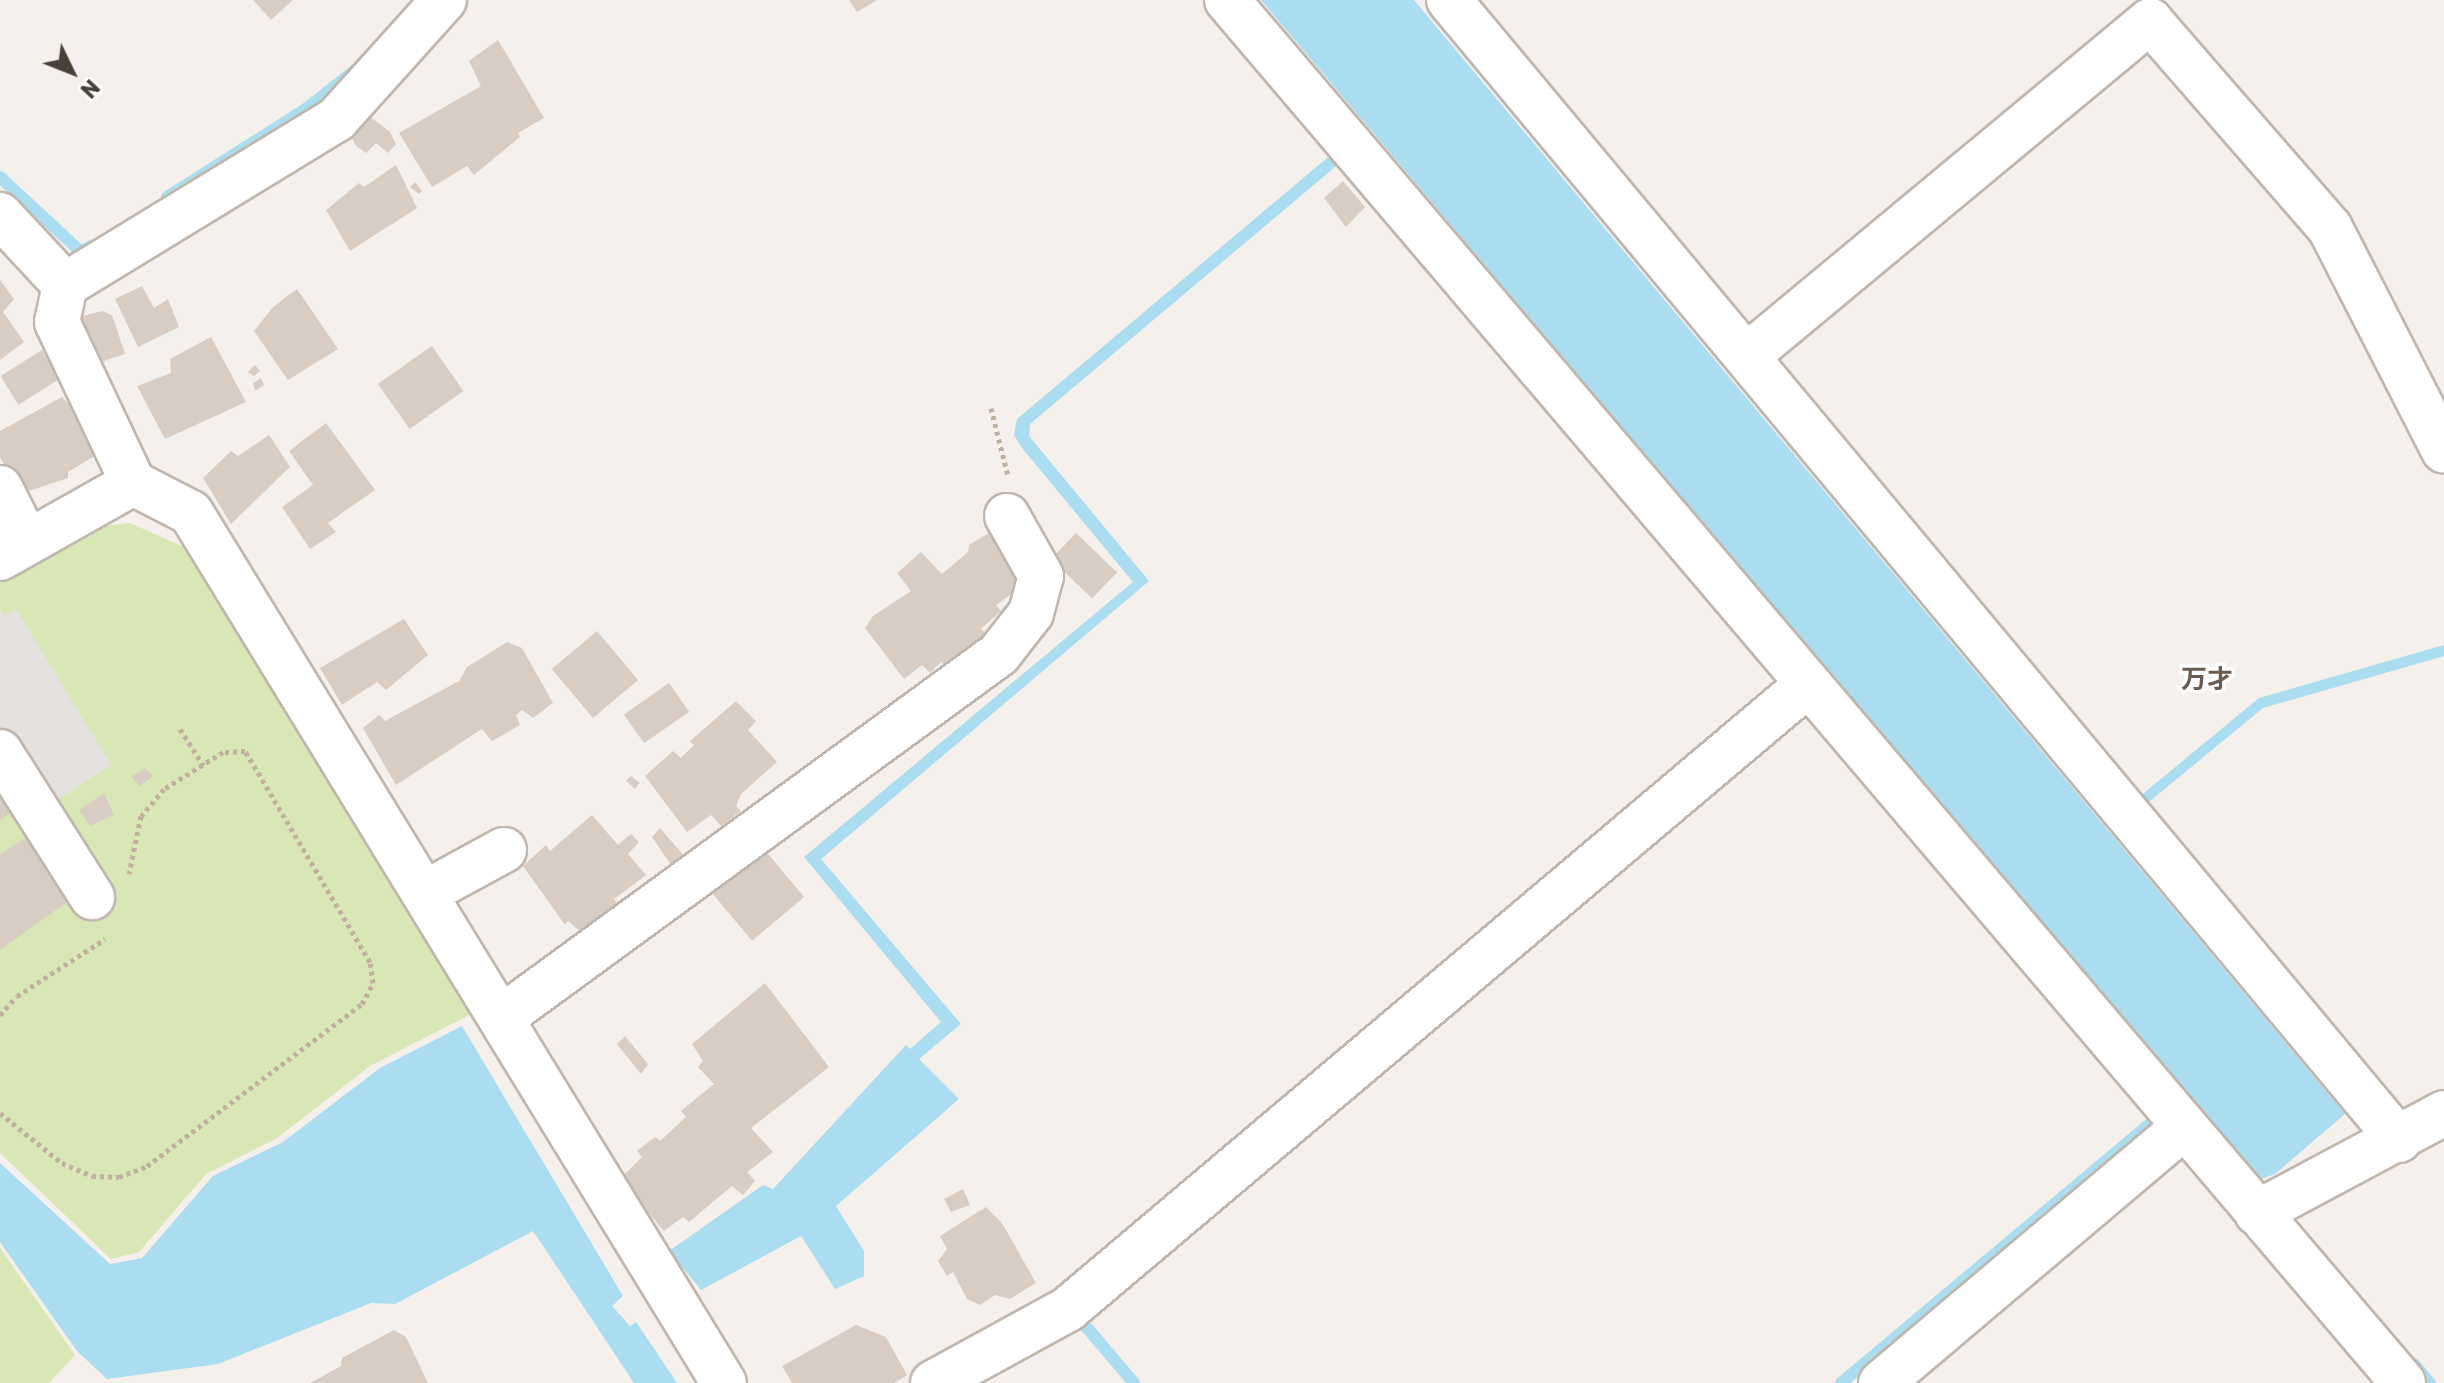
<!DOCTYPE html>
<html>
<head>
<meta charset="utf-8">
<style>
	body { margin:0 }
	#map { position:relative; width:2444px; height:1383px; overflow:hidden; background:#f5f0eb; font-family:Rubik,"Noto Sans JP",sans-serif }
	div>[style] { position:absolute }
	.green>* { inset:0; background:#d8e7b5 }
	.parking>* { inset:0; background:#e4e1df }
	.water>* { inset:0; background:#a9ddef }
	.stream>* { height:12px; margin:-6px; padding:0 6px; transform-origin:6px; border-radius:6px; background:#a9ddef }
	.building>* { inset:0; background:#d9cdc3; transform-origin:0 0 }
	.path>* { height:5px; margin-top:-2.5px; transform-origin:0; background:repeating-linear-gradient(90deg,#c2b09f 0 4px,transparent 0 8px) }
	.roads { filter:drop-shadow(2px 0 #c0b6ad) drop-shadow(-2px 0 #c0b6ad) drop-shadow(0 2px #c0b6ad) drop-shadow(0 -2px #c0b6ad) }
	.minor>* { height:44px; margin:-22px; padding:0 22px; transform-origin:22px; border-radius:22px; background:#fff }
	span { translate:-50% -50%; white-space:nowrap; text-align:center; line-height:1.15; -webkit-text-stroke:7px #fff; paint-order:stroke }
	.neighbourhood-label { font-size:26px; color:#6b5c50; font-weight:700 }
	.north { position:absolute; left:32px; top:32px; width:80px; height:80px; -webkit-text-stroke:6px #fff; paint-order:stroke; rotate:133deg; font-size:22px; font-weight:700; line-height:32px; text-align:center; color:#494038 }
	.north::after { content:''; display:block; margin:auto; width:28px; height:36px; background:#494038; clip-path:polygon(50% 0,100% 100%,50% 72%,0 100%) }
</style>
</head>
<body>
<div id="map">
	<div class="green">
		<div style="clip-path:polygon(130px 523px,186px 548px,269px 663px,471px 1014px,370px 1066px,277px 1138px,206px 1174px,139px 1252px,111px 1259px,0 1153px,0 570px,77px 529px)"></div>
		<div style="clip-path:polygon(0 1248px,75px 1355px,49px 1383px,0 1383px)"></div>
	</div>
	<div class="parking">
		<div style="clip-path:polygon(0 609px,4px 615px,16px 609px,111px 765px,49px 805px,0 727px)"></div>
	</div>
	<div class="water">
		<div style="clip-path:polygon(1261px 0,1414px 0,2345px 1114px,2275px 1174px,2258px 1180px)"></div>
		<div style="clip-path:polygon(1333px 153px,1341px 162px,1030px 424px,1029px 436px,1149px 581px,821px 859px,961px 1024px,919px 1059px,959px 1099px,836px 1206px,864px 1251px,864px 1276px,835px 1289px,801px 1236px,701px 1290px,669px 1251px,763px 1185px,773px 1189px,906px 1045px,910px 1049px,941px 1022px,804px 857px,1133px 582px,1022px 448px,1014px 435px,1017px 419px)"></div>
		<div style="clip-path:polygon(2444px 645px,2444px 656px,2263px 708px,2144px 806px,2139px 797px,2259px 698px)"></div>
		<div style="clip-path:polygon(462px 1026px,623px 1296px,612px 1306px,630px 1326px,636px 1322px,677px 1383px,634px 1383px,533px 1231px,395px 1304px,371px 1303px,218px 1364px,107px 1379px,77px 1351px,0 1242px,0 1163px,110px 1264px,142px 1258px,213px 1176px,283px 1142px,380px 1068px)"></div>
	</div>
	<div class="stream">
		<div style="left:0;top:177px;width:110px;rotate:42.8deg"></div>
		<div style="left:81px;top:252px;width:12px;rotate:-31deg"></div>
		<div style="left:167px;top:197px;width:166px;rotate:-32.4deg"></div>
		<div style="left:307px;top:108px;width:60px;rotate:-38.2deg"></div>
		<div style="left:1083px;top:1323px;width:79px;rotate:49.6deg"></div>
		<div style="left:2414px;top:1364px;width:25px;rotate:50deg"></div>
		<div style="left:1841px;top:1383px;width:400px;rotate:-40deg"></div>
	</div>
	<div class="building">
		<div style="clip-path:polygon(253px 0,293px 0,271px 20px)"></div>
		<div style="clip-path:polygon(849px 0,877px 0,857px 12px)"></div>
		<div style="clip-path:polygon(498px 40px,544px 118px,518px 133px,520px 137px,474px 175px,467px 166px,432px 187px,399px 133px,481px 86px,469px 61px)"></div>
		<div style="clip-path:polygon(368px 115px,390px 132px,396px 144px,388px 153px,376px 143px,366px 153px,356px 146px,350px 134px)"></div>
		<div style="clip-path:polygon(396px 165px,417px 208px,350px 251px,326px 210px,359px 183px,364px 187px)"></div>
		<div style="clip-path:polygon(1343px 181px,1365px 207px,1346px 227px,1324px 198px)"></div>
		<div style="clip-path:polygon(415px 182px,422px 191px,419px 194px,410px 187px)"></div>
		<div style="clip-path:polygon(0 280px,14px 299px,3px 312px,24px 342px,0 360px)"></div>
		<div style="clip-path:polygon(142px 286px,154px 308px,168px 299px,179px 327px,138px 347px,115px 299px)"></div>
		<div style="clip-path:polygon(297px 289px,338px 349px,288px 380px,254px 331px,273px 307px)"></div>
		<div style="clip-path:polygon(102px 311px,112px 315px,125px 354px,98px 363px,79px 317px)"></div>
		<div style="clip-path:polygon(211px 337px,246px 402px,165px 439px,137px 386px,171px 373px,170px 359px)"></div>
		<div style="left:432px;top:346px;width:55px;height:66px;rotate:55deg"></div>
		<div style="left:42px;top:350px;width:34px;height:49px;rotate:58deg"></div>
		<div style="clip-path:polygon(255px 365px,260px 371px,254px 376px,248px 372px)"></div>
		<div style="clip-path:polygon(261px 378px,264px 385px,255px 391px,253px 383px)"></div>
		<div style="clip-path:polygon(62px 397px,68px 403px,74px 399px,101px 452px,68px 472px,68px 478px,20px 494px,0 457px,0 431px)"></div>
		<div style="clip-path:polygon(326px 423px,375px 490px,328px 523px,336px 532px,310px 549px,282px 507px,313px 485px,289px 451px)"></div>
		<div style="clip-path:polygon(269px 435px,290px 467px,231px 524px,203px 478px,231px 451px,238px 456px)"></div>
		<div style="clip-path:polygon(994px 530px,1030px 581px,996px 605px,1001px 611px,981px 629px,990px 637px,954px 675px,941px 662px,930px 673px,922px 665px,904px 679px,865px 628px,873px 616px,911px 591px,897px 573px,921px 552px,942px 574px,968px 552px,969px 545px)"></div>
		<div style="left:1076px;top:533px;width:57px;height:36px;rotate:44deg"></div>
		<div style="clip-path:polygon(404px 619px,428px 655px,386px 690px,377px 682px,342px 705px,320px 668px)"></div>
		<div style="left:597px;top:631px;width:64px;height:59px;rotate:50deg"></div>
		<div style="clip-path:polygon(507px 642px,522px 648px,553px 703px,533px 718px,522px 710px,516px 715px,520px 725px,492px 741px,482px 729px,396px 785px,363px 728px,379px 715px,385px 721px,459px 681px,467px 667px)"></div>
		<div style="left:669px;top:683px;width:35px;height:55px;rotate:55deg"></div>
		<div style="clip-path:polygon(736px 701px,756px 721px,748px 730px,777px 762px,741px 794px,736px 806px,741px 811px,721px 826px,711px 815px,687px 832px,645px 776px,673px 751px,681px 758px,694px 745px,690px 741px)"></div>
		<div style="clip-path:polygon(145px 768px,153px 776px,140px 786px,131px 777px)"></div>
		<div style="clip-path:polygon(0 769px,22px 805px,0 820px)"></div>
		<div style="clip-path:polygon(631px 776px,640px 783px,635px 789px,626px 781px)"></div>
		<div style="clip-path:polygon(104px 793px,114px 815px,90px 826px,79px 810px)"></div>
		<div style="clip-path:polygon(592px 815px,618px 845px,631px 834px,639px 842px,628px 854px,646px 875px,614px 899px,624px 911px,588px 938px,568px 921px,565px 925px,523px 866px,546px 845px,550px 851px)"></div>
		<div style="clip-path:polygon(660px 828px,685px 857px,673px 868px,652px 837px)"></div>
		<div style="clip-path:polygon(35px 831px,77px 895px,0 950px,0 855px)"></div>
		<div style="left:763px;top:848px;width:64px;height:68px;rotate:50deg"></div>
		<div style="clip-path:polygon(765px 983px,829px 1067px,751px 1128px,773px 1152px,747px 1172px,755px 1181px,743px 1195px,732px 1186px,689px 1222px,683px 1217px,664px 1231px,620px 1179px,642px 1157px,637px 1151px,655px 1137px,660px 1141px,686px 1117px,681px 1111px,714px 1084px,698px 1067px,703px 1061px,692px 1044px)"></div>
		<div style="clip-path:polygon(625px 1036px,648px 1064px,641px 1074px,617px 1044px)"></div>
		<div style="clip-path:polygon(963px 1189px,970px 1205px,951px 1212px,944px 1199px)"></div>
		<div style="clip-path:polygon(986px 1207px,1002px 1223px,1036px 1283px,1010px 1299px,995px 1295px,980px 1305px,967px 1299px,953px 1272px,947px 1276px,938px 1261px,947px 1249px,940px 1236px)"></div>
		<div style="clip-path:polygon(856px 1325px,886px 1337px,907px 1375px,894px 1383px,792px 1383px,782px 1366px)"></div>
		<div style="clip-path:polygon(394px 1330px,406px 1337px,428px 1383px,310px 1383px,341px 1366px,342px 1358px)"></div>
	</div>
	<div class="path">
		<div style="left:991px;top:408px;width:70px;rotate:76deg"></div>
		<div style="left:180px;top:729px;width:43px;rotate:57.4deg"></div>
		<div style="left:0;top:1015px;width:25px;rotate:-48deg"></div>
		<div style="left:17px;top:996px;width:105px;rotate:-32.9deg"></div>
		<div style="left:0;top:1113px;width:80px;rotate:38.9deg"></div>
		<div style="left:62px;top:1163px;width:33px;rotate:23deg"></div>
		<div style="left:92px;top:1176px;width:27px;rotate:2deg"></div>
		<div style="left:119px;top:1177px;width:30px;rotate:-21deg"></div>
		<div style="left:147px;top:1166px;width:269px;rotate:-37deg"></div>
		<div style="left:362px;top:1004px;width:24px;rotate:-62deg"></div>
		<div style="left:373px;top:983px;width:21px;rotate:-98deg"></div>
		<div style="left:370px;top:962px;width:245px;rotate:-120.6deg"></div>
		<div style="left:245px;top:751px;width:22px;rotate:177deg"></div>
		<div style="left:223px;top:752px;width:70px;rotate:147.9deg"></div>
		<div style="left:164px;top:789px;width:35px;rotate:130deg"></div>
		<div style="left:141px;top:816px;width:59px;rotate:101.7deg"></div>
	</div>
	<div class="roads">
		<div class="minor">
			<div style="left:444px;top:0;width:160px;rotate:132deg"></div>
			<div style="left:337px;top:119px;width:319px;rotate:148.6deg"></div>
			<div style="left:65px;top:285px;width:38px;rotate:102deg"></div>
			<div style="left:57px;top:322px;width:178px;rotate:64.7deg"></div>
			<div style="left:133px;top:483px;width:65px;rotate:27.3deg"></div>
			<div style="left:191px;top:513px;width:1020px;rotate:58.51deg"></div>
			<div style="left:1227px;top:0;width:1815px;rotate:49.62deg"></div>
			<div style="left:1449px;top:0;width:1484px;rotate:50.19deg"></div>
			<div style="left:0;top:215px;width:96px;rotate:47.1deg"></div>
			<div style="left:1748px;top:355px;width:523px;rotate:-39.72deg"></div>
			<div style="left:2150px;top:21px;width:274px;rotate:49deg"></div>
			<div style="left:2330px;top:228px;width:250px;rotate:62.9deg"></div>
			<div style="left:0;top:488px;width:60px;rotate:63.4deg"></div>
			<div style="left:0;top:558px;width:153px;rotate:-29.4deg"></div>
			<div style="left:0;top:752px;width:172px;rotate:57.6deg"></div>
			<div style="left:425px;top:893px;width:90px;rotate:-28.6deg"></div>
			<div style="left:501px;top:1018px;width:617px;rotate:-36.16deg"></div>
			<div style="left:999px;top:654px;width:52px;rotate:-52deg"></div>
			<div style="left:1031px;top:613px;width:38px;rotate:-75deg"></div>
			<div style="left:1041px;top:576px;width:69px;rotate:-119.5deg"></div>
			<div style="left:2257px;top:1213px;width:212px;rotate:-28.1deg"></div>
			<div style="left:933px;top:1383px;width:154px;rotate:-28.7deg"></div>
			<div style="left:1068px;top:1309px;width:969px;rotate:-40.18deg"></div>
			<div style="left:1881px;top:1383px;width:397px;rotate:-40.2deg"></div>
		</div>
	</div>
	<div class="neighbourhood-label">
		<span style="left:2207px;top:680px">万才</span>
	</div>
	<div class="north">N</div>
</div>
</body>
</html>
